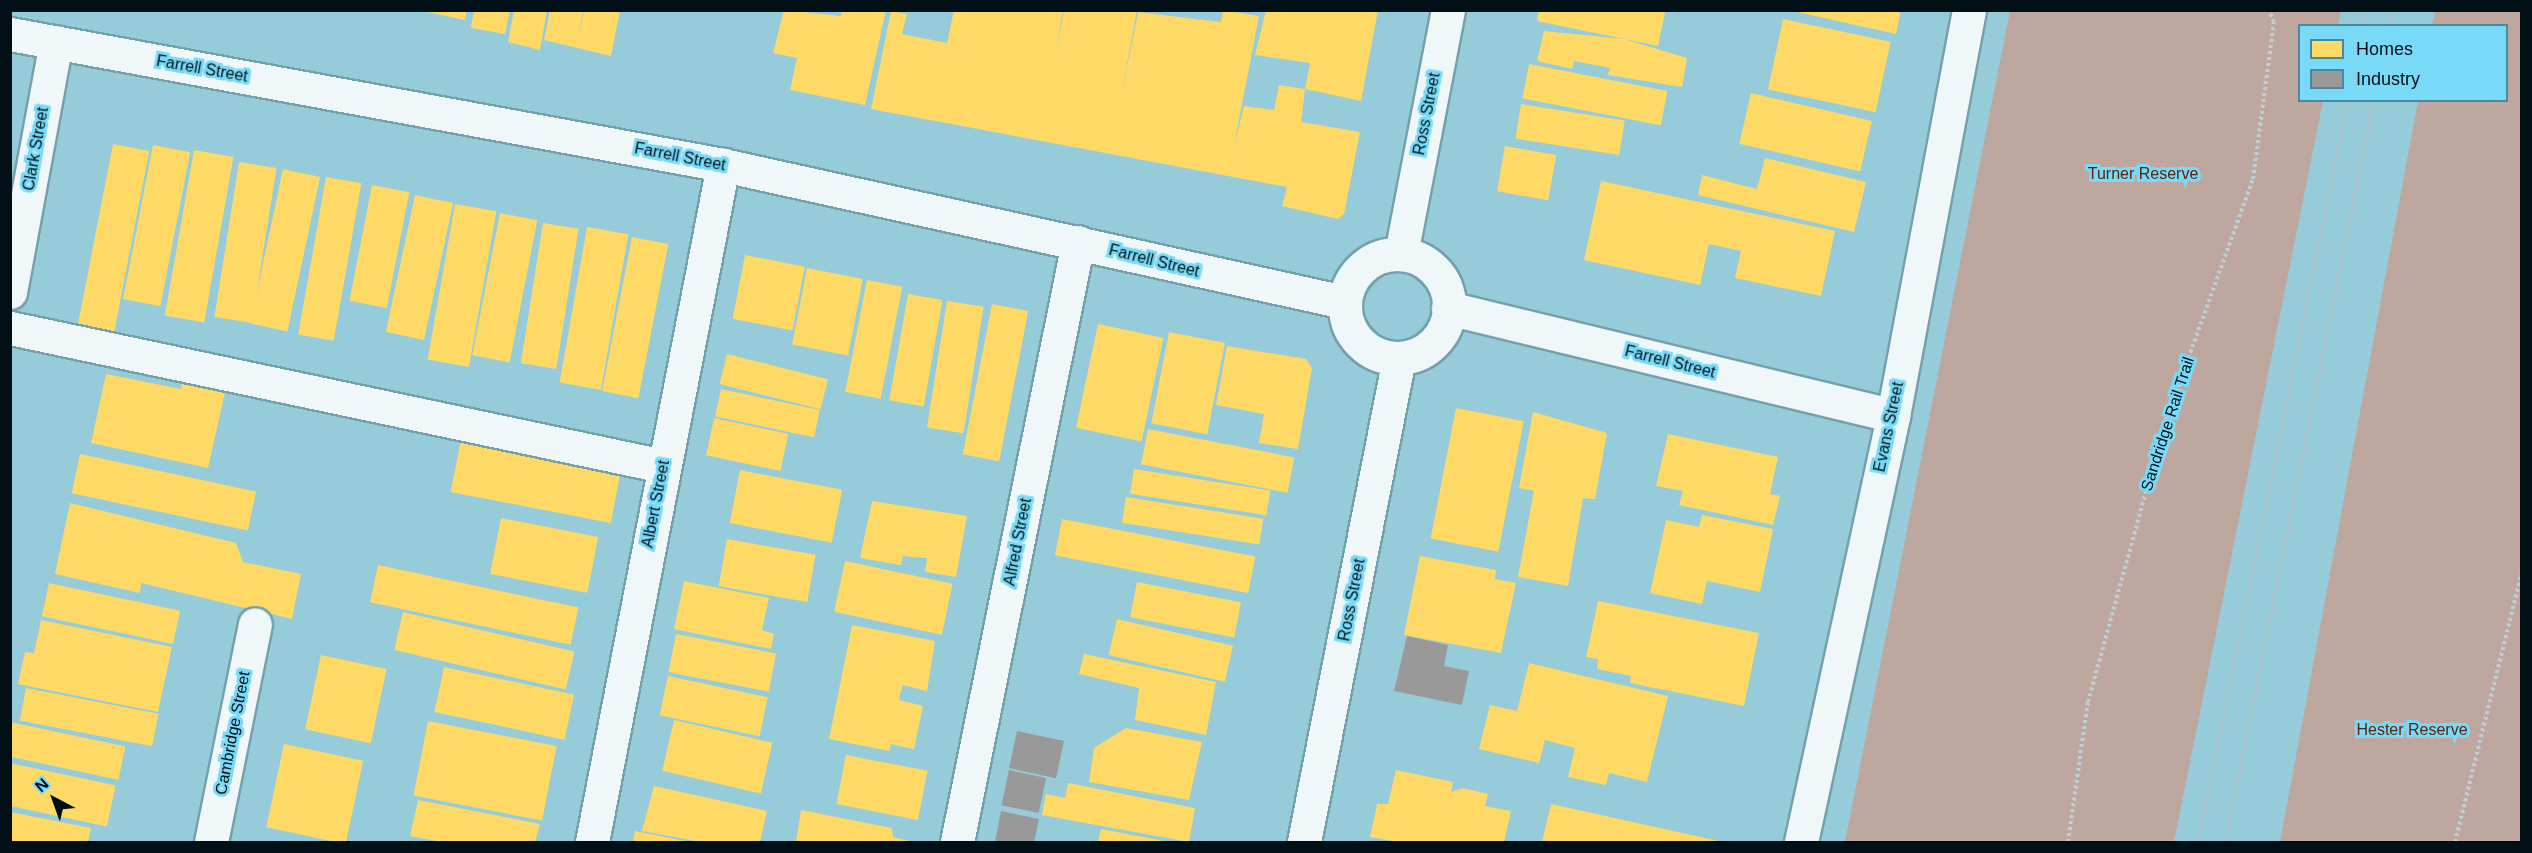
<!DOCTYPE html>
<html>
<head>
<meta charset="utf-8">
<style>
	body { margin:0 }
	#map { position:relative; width:2532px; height:853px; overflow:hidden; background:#96cbda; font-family:Helvetica,sans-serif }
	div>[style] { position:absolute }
	.green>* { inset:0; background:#bea79f }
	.homes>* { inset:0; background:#ffd966; transform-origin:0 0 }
	.industry>* { inset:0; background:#999; transform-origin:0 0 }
	.path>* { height:4px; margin-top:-2px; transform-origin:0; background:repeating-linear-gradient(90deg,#bfcfd4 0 3px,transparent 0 6px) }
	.roads { filter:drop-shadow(2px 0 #74a0ac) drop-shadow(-2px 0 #74a0ac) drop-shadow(0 2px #74a0ac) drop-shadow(0 -2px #74a0ac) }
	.minor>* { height:33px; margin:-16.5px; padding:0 16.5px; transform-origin:16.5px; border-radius:16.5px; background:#eff7f9 }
	.minor>.ring { margin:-16.5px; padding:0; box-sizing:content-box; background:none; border:33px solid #eff7f9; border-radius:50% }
	.tram>* { height:1.5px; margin:-0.75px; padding:0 0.75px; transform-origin:0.75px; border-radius:0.75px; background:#b4c2c7 }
	span { translate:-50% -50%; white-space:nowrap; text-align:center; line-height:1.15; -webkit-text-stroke:6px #79daf7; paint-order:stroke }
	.street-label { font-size:16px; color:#001016 }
	.park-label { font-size:16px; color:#5e210a }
	.frame { position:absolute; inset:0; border:12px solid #001016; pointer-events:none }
	.legend { position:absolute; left:2298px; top:24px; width:210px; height:78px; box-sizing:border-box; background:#79daf7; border:2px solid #49899d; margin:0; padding:8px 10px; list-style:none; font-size:18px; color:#001016 }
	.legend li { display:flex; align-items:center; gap:12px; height:30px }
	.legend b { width:30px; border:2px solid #49899d }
	.north { position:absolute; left:24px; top:769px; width:60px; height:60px; -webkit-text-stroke:4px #79daf7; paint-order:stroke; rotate:319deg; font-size:16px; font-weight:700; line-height:24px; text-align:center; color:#001016 }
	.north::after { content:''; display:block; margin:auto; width:21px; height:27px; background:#001016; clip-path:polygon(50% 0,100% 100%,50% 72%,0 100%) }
</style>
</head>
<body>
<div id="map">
	<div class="green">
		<div style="clip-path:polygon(2010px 11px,2341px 11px,2338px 25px,2300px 26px,2300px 100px,2323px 101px,2174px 842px,1845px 842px)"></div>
		<div style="clip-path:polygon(2435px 11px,2521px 11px,2521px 842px,2280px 842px,2418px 101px,2506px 100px,2506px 26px,2432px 25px)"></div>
	</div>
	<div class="homes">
		<div style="clip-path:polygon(418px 10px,467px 10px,465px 20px)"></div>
		<div style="clip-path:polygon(474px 10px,510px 10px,505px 34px,471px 28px)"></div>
		<div style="clip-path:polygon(514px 10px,547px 10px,540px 50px,508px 42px)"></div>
		<div style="clip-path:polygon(550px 10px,583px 10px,578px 40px,584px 10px,620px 10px,611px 56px,544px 40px)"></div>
		<div style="clip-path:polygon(784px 10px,841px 16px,842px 10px,886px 10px,865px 105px,790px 90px,797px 58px,773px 53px)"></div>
		<div style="clip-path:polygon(954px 10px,1063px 10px,1055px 58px,1064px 10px,1137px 10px,1121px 97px,1138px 12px,1221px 22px,1223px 10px,1259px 16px,1234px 146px,1244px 106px,1274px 110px,1279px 85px,1305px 89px,1301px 122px,1360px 132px,1344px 214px,1338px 219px,1282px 206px,1287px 187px,871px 109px,891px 11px,907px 14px,902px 34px,947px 43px)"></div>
		<div style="clip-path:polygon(1266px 10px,1378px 10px,1361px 101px,1305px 89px,1310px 63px,1255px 55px)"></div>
		<div style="clip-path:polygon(1539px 10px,1659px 10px,1665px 12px,1658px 46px,1537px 21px)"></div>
		<div style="clip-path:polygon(1788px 10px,1901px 10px,1896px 34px)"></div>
		<div style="left:1783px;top:19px;width:110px;height:72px;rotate:12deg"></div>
		<div style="clip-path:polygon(1544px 31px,1624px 39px,1687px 58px,1682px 87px,1608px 75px,1610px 68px,1574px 61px,1572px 69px,1537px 61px)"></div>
		<div style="left:1529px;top:64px;width:141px;height:35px;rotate:11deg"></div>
		<div style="left:1751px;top:93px;width:124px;height:52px;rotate:13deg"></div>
		<div style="left:1521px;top:104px;width:105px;height:35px;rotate:9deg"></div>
		<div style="left:113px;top:144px;width:37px;height:189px;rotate:11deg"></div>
		<div style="left:153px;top:145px;width:38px;height:157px;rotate:11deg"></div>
		<div style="left:1505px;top:146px;width:52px;height:46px;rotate:10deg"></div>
		<div style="left:194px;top:150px;width:40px;height:168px;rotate:10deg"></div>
		<div style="clip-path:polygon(1765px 158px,1866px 182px,1854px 232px,1698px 195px,1702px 175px,1757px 189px)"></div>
		<div style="left:239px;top:162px;width:38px;height:157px;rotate:9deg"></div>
		<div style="left:283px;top:169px;width:38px;height:158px;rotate:12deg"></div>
		<div style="left:326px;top:177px;width:36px;height:160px;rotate:10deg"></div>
		<div style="clip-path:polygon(1601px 181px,1835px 231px,1821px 296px,1735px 278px,1741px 251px,1709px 244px,1700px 285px,1584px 260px)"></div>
		<div style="left:372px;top:185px;width:38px;height:118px;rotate:11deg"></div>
		<div style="left:415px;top:195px;width:39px;height:140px;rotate:12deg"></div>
		<div style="left:455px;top:204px;width:42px;height:158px;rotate:10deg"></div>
		<div style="left:500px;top:213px;width:38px;height:145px;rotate:11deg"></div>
		<div style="left:543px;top:223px;width:36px;height:142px;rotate:9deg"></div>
		<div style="left:587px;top:227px;width:42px;height:158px;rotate:10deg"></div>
		<div style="left:632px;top:237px;width:37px;height:157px;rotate:11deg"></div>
		<div style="left:745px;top:255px;width:61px;height:65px;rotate:11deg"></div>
		<div style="left:807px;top:268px;width:57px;height:78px;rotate:11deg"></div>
		<div style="left:867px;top:280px;width:36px;height:114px;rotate:11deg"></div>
		<div style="left:908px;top:294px;width:35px;height:108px;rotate:10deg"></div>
		<div style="left:947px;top:301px;width:37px;height:128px;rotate:9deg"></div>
		<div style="left:992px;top:304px;width:37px;height:153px;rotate:11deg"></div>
		<div style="left:1098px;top:324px;width:67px;height:106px;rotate:12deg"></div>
		<div style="left:1169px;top:332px;width:57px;height:93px;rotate:11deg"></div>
		<div style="clip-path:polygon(1227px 346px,1306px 359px,1312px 368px,1298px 449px,1259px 443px,1264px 414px,1216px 405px)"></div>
		<div style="left:727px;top:354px;width:104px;height:31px;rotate:14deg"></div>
		<div style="clip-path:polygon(106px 374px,181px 389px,183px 378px,226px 388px,208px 468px,91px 443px)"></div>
		<div style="left:721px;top:389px;width:101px;height:28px;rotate:12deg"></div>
		<div style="left:1456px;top:408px;width:69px;height:133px;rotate:11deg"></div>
		<div style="clip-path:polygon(1533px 412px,1607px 433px,1595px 499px,1583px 498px,1568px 586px,1518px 577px,1534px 491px,1519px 488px)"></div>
		<div style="left:714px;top:418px;width:76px;height:38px;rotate:12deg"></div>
		<div style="left:1148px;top:429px;width:149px;height:36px;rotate:11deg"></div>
		<div style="left:462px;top:434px;width:163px;height:59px;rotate:11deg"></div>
		<div style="clip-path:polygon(1668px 434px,1778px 457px,1770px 494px,1780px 496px,1773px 525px,1679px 505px,1683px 491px,1656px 486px)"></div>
		<div style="left:80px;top:454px;width:180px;height:40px;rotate:12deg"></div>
		<div style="left:1134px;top:469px;width:138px;height:25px;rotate:9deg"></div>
		<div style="left:740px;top:470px;width:104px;height:54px;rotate:11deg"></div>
		<div style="left:1126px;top:497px;width:139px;height:26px;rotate:9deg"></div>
		<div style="clip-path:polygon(872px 501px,967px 516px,956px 577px,925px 572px,927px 558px,903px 556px,901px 565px,860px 558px)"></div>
		<div style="clip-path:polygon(70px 503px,236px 543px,243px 562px,301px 574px,292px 619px,141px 583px,140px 593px,55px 574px)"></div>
		<div style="clip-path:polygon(1702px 515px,1773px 529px,1760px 592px,1707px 581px,1702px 604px,1650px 593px,1666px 520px,1699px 527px)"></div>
		<div style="left:501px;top:518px;width:99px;height:57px;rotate:11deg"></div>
		<div style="left:1062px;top:519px;width:197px;height:37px;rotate:11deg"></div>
		<div style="left:727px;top:539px;width:90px;height:48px;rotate:10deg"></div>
		<div style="clip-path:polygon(1420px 556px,1496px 570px,1495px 579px,1516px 583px,1501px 653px,1404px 635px)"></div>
		<div style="left:845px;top:561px;width:110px;height:52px;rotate:12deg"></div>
		<div style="left:378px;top:565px;width:205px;height:38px;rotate:12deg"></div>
		<div style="clip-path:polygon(684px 581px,769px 598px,762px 630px,774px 634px,771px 649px,674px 629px)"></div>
		<div style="left:1137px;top:582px;width:106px;height:36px;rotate:11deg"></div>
		<div style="left:49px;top:583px;width:134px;height:34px;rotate:12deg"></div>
		<div style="clip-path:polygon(1598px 601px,1759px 633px,1744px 706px,1630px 683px,1631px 676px,1597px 669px,1598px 659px,1586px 657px)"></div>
		<div style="left:403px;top:612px;width:176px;height:39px;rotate:13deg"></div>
		<div style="left:1117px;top:619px;width:119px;height:37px;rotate:13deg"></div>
		<div style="clip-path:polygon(41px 620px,172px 647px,158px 712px,18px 684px,25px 652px,34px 653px)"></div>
		<div style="clip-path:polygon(852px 625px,935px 641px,927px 691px,903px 685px,900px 694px,899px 700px,923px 706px,914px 749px,891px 744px,889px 751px,829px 739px)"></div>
		<div style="left:676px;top:634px;width:102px;height:39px;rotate:11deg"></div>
		<div style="clip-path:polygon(1084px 654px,1216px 682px,1206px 735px,1135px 720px,1139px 688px,1079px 674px)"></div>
		<div style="left:321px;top:655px;width:67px;height:76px;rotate:12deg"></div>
		<div style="clip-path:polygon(1529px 663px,1668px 696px,1647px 782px,1609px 773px,1606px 785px,1568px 777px,1575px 748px,1545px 740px,1539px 763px,1479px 749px,1490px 705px,1517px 711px)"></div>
		<div style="left:444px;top:667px;width:133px;height:46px;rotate:12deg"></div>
		<div style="left:668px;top:676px;width:102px;height:40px;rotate:12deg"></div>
		<div style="left:26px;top:688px;width:135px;height:33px;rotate:11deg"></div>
		<div style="left:674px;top:720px;width:101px;height:52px;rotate:13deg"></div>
		<div style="left:428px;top:721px;width:131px;height:76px;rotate:11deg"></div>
		<div style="left:10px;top:722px;width:118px;height:34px;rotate:12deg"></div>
		<div style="clip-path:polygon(1126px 728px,1202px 742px,1189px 800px,1089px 782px,1094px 748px)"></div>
		<div style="left:284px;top:744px;width:81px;height:85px;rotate:12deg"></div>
		<div style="left:846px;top:755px;width:83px;height:50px;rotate:11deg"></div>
		<div style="left:10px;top:763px;width:108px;height:42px;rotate:12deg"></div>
		<div style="clip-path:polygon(1396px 770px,1453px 782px,1451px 792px,1463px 788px,1488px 794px,1485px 806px,1511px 811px,1504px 842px,1399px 842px,1370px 837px,1377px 804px,1388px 804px)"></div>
		<div style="clip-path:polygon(1068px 783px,1195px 808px,1189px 842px,1042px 815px,1046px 794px,1065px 798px)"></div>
		<div style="clip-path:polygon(654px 786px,767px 811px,760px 842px,701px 842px,642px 831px)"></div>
		<div style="clip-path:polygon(418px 800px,540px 824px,535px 842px,442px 842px,410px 836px)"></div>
		<div style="clip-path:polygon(1551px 804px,1723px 842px,1542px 842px)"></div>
		<div style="clip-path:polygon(801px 810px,892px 828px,893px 837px,914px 842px,796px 842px)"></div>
		<div style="clip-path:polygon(10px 812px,91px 828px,88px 842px,10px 842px)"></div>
		<div style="clip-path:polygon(1101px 829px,1164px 841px,1164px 842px,1098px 842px)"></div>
		<div style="clip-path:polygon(635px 831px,685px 841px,685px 842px,633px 842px)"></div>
	</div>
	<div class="industry">
		<div style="clip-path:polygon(1407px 636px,1448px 645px,1444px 666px,1469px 671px,1462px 705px,1394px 691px)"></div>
		<div style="left:1017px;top:731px;width:48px;height:38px;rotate:12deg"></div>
		<div style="left:1009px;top:770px;width:38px;height:36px;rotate:12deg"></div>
		<div style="clip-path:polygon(1001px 811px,1039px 819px,1034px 842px,995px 842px)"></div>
	</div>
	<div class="path">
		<div style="left:2068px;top:842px;width:141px;rotate:-81.9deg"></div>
		<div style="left:2088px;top:702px;width:286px;rotate:-74.6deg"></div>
		<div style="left:2164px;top:426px;width:263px;rotate:-70.2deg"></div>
		<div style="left:2253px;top:179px;width:158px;rotate:-82.4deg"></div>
		<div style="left:2274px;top:22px;width:13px;rotate:-113deg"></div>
		<div style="left:2455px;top:842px;width:278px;rotate:-76.1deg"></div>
	</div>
	<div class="roads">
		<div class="minor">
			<div style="left:10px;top:34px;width:725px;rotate:10.41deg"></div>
			<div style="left:723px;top:165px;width:636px;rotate:12.44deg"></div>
			<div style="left:1401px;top:254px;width:248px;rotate:-79.1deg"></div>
			<div class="ring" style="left:1345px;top:254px;width:71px;height:71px"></div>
			<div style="left:10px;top:292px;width:254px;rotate:-79.6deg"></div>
			<div style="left:1448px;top:308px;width:458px;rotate:13.6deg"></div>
			<div style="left:10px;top:328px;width:667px;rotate:11.93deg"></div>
			<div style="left:211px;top:842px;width:222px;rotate:-78.6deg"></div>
			<div style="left:592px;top:842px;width:690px;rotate:-79.05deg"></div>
			<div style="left:957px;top:842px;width:612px;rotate:-78.6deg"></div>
			<div style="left:1304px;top:842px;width:493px;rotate:-78.9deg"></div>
			<div style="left:1801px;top:842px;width:436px;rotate:-77.8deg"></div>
			<div style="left:1893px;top:416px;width:413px;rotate:-79.4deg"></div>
		</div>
	</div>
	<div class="tram">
		<div style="left:2363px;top:26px;width:16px;rotate:-79deg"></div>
		<div style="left:2389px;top:26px;width:16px;rotate:-79deg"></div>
		<div style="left:2198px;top:842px;width:757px;rotate:-78.57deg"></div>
		<div style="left:2226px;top:842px;width:757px;rotate:-78.72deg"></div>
	</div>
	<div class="street-label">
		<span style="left:202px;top:69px;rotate:10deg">Farrell Street</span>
		<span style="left:1427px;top:114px;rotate:-79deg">Ross Street</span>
		<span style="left:36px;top:149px;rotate:-80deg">Clark Street</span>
		<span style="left:680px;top:157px;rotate:11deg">Farrell Street</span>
		<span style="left:1154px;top:261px;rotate:14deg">Farrell Street</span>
		<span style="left:1670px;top:362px;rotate:14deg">Farrell Street</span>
		<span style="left:2168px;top:424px;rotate:-72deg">Sandridge Rail Trail</span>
		<span style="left:1889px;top:427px;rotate:-78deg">Evans Street</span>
		<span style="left:656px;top:504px;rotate:-79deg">Albert Street</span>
		<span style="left:1018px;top:542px;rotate:-79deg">Alfred Street</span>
		<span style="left:1352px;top:600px;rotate:-79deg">Ross Street</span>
		<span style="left:233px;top:733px;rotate:-79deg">Cambridge Street</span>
	</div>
	<div class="park-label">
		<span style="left:2143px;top:174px">Turner Reserve</span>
		<span style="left:2412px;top:730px">Hester Reserve</span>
	</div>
	<div class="frame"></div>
	<ul class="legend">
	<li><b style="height:16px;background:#ffd966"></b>Homes</li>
	<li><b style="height:16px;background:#999"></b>Industry</li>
	</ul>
	<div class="north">N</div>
</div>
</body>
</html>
